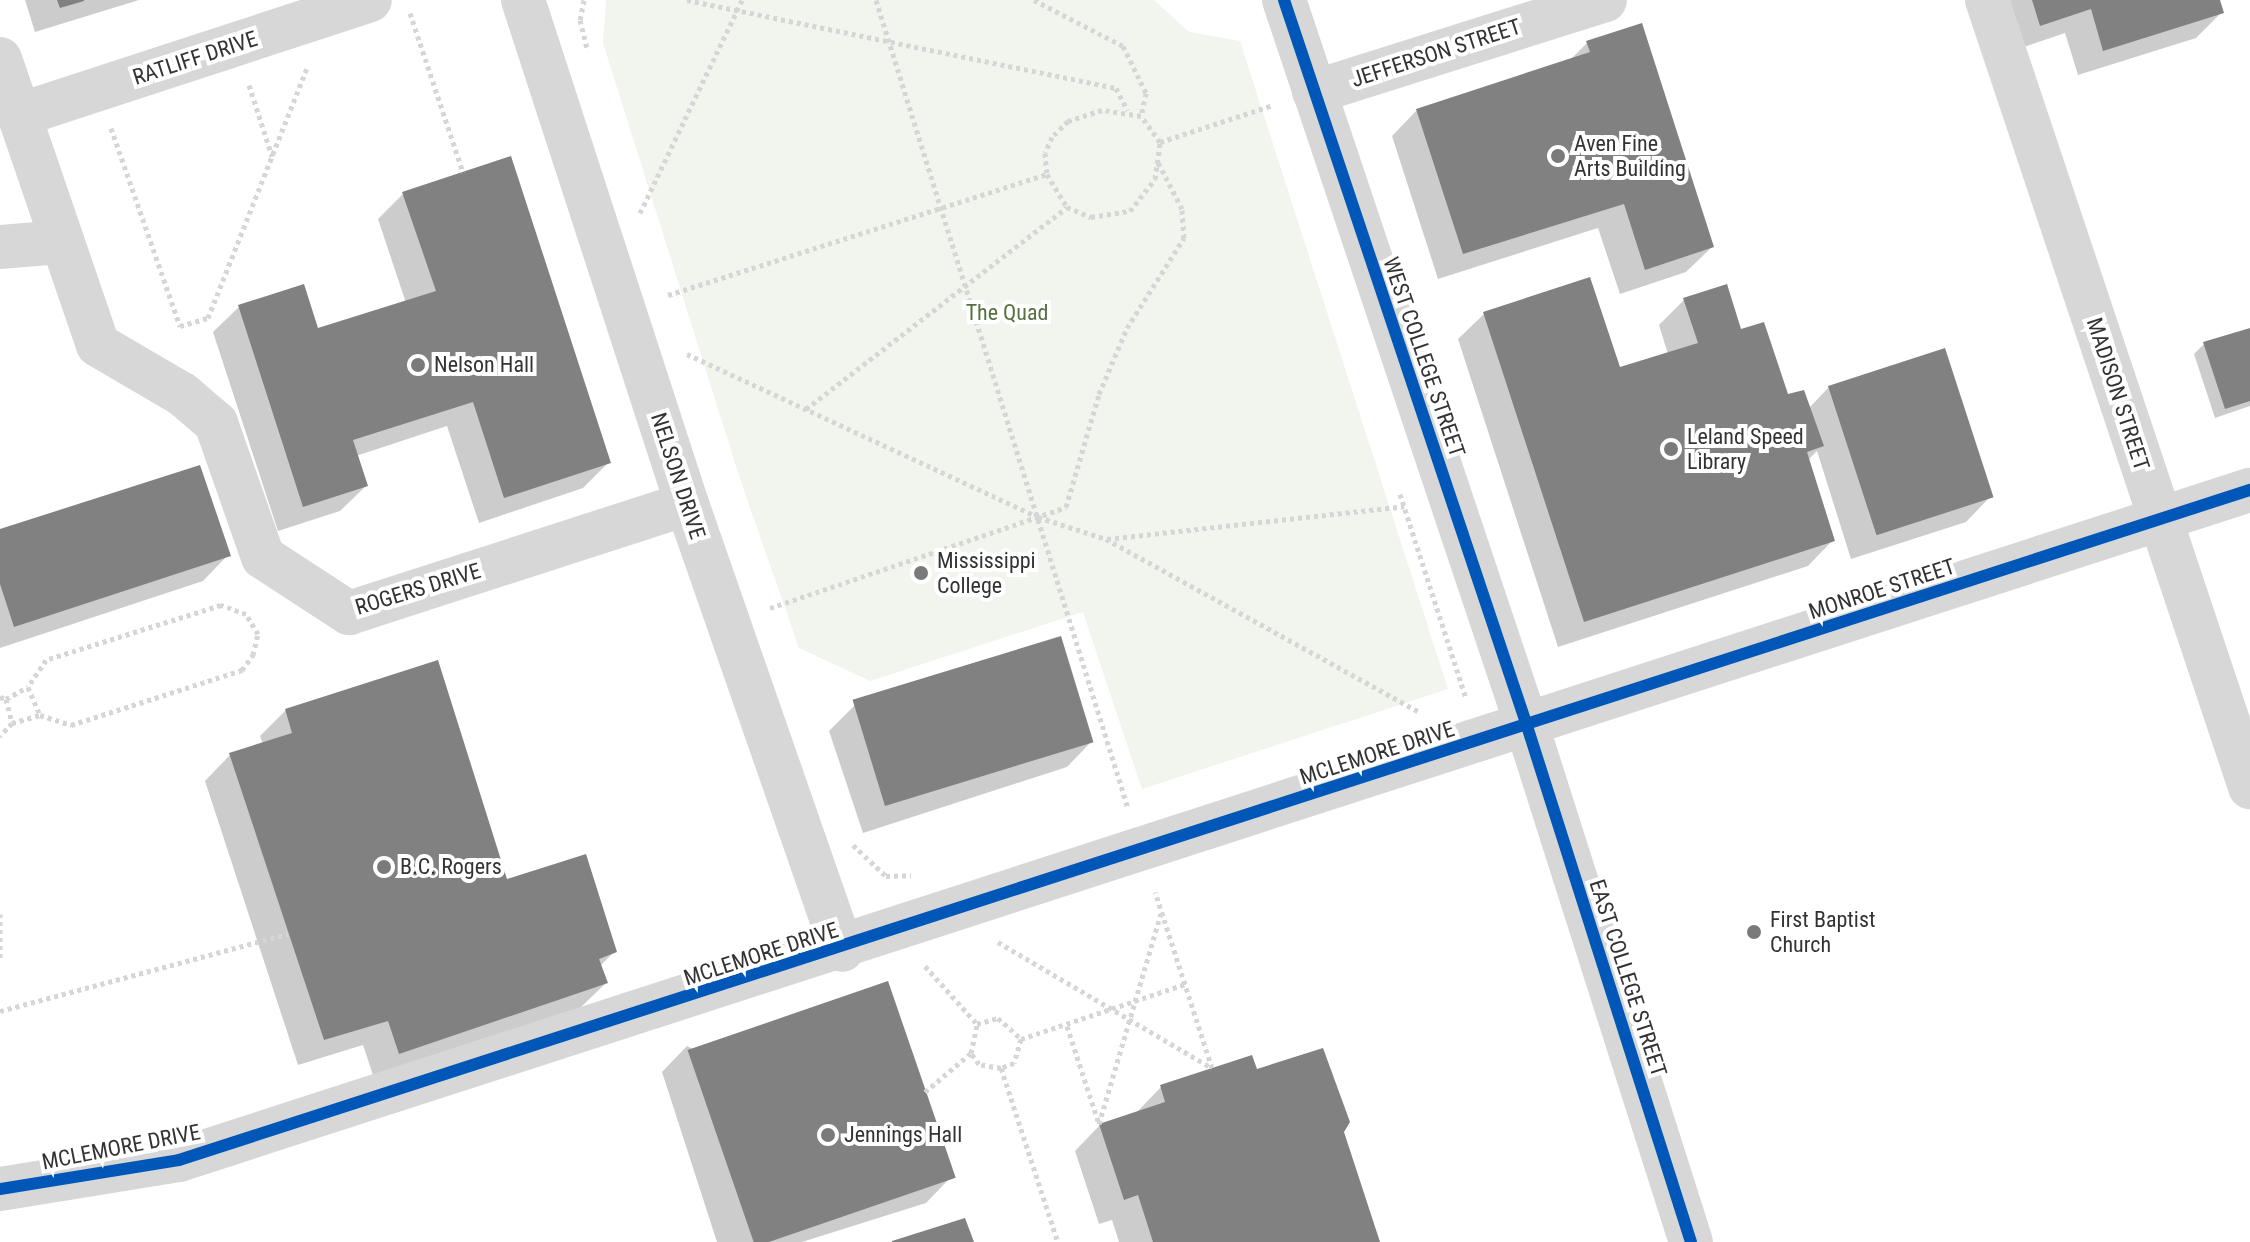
<!DOCTYPE html>
<html>
<head>
<meta charset="utf-8">
<style>
	body { margin:0 }
	#map { position:relative; width:2250px; height:1242px; overflow:hidden; background:#fff; font-family:"Roboto Condensed",sans-serif }
	div>[style] { position:absolute }
	.green>* { inset:0; background:#f1f5ed }
	.shadow>* { inset:0; background:#0003 }
	.building>* { inset:0; background:#818181; transform-origin:0 0 }
	.path>* { height:5px; margin-top:-2.5px; transform-origin:0; background:repeating-linear-gradient(90deg,#d6d6d6 0 4px,transparent 0 8px) }
	.minor>* { height:44px; margin:-22px; padding:0 22px; transform-origin:22px; border-radius:22px; background:#d7d7d7 }
	.tertiary>* { height:44px; margin:-22px; padding:0 22px; transform-origin:22px; border-radius:22px; background:#d7d7d7 }
	.cycleway>* { height:12px; margin:-6px; padding:0 6px; transform-origin:6px; border-radius:6px; background:#0057b8 }
	.dots>* { width:22px; height:22px; translate:-50% -50%; box-sizing:border-box; border:4px solid #fff; border-radius:50% }
	span { translate:-50% -50%; white-space:nowrap; text-align:center; line-height:1.15; -webkit-text-stroke:8px #fff; paint-order:stroke }
	.street-label { font-size:22px; color:#333 }
	.poi-label { font-size:22px; color:#333 }
	.left { translate:0 -50%; text-align:left }
	.park-label { font-size:22px; color:#56703f }
</style>
</head>
<body>
<div id="map">
	<div class="green">
		<div style="clip-path:polygon(606px 0,1154px 0,1189px 32px,1240px 41px,1448px 689px,1142px 789px,1083px 612px,870px 681px,799px 648px,740px 479px,603px 43px)"></div>
	</div>
	<div class="shadow">
		<div style="clip-path:polygon(25px 0,139px 0,35px 32px)"></div>
		<div style="clip-path:polygon(1999px 0,2218px 0,2222px 12px,2196px 38px,2078px 75px,2065px 33px,2015px 50px)"></div>
		<div style="clip-path:polygon(1587px 43px,1712px 247px,1686px 272px,1620px 294px,1598px 228px,1438px 279px,1392px 136px,1417px 110px,1569px 61px)"></div>
		<div style="clip-path:polygon(403px 194px,609px 462px,583px 488px,479px 523px,447px 426px,356px 456px,366px 486px,340px 511px,278px 531px,213px 332px,239px 307px,317px 330px,406px 303px,378px 219px)"></div>
		<div style="clip-path:polygon(1684px 300px,1740px 331px,1786px 397px,1809px 408px,1829px 387px,1991px 496px,1966px 522px,1851px 559px,1817px 451px,1807px 461px,1833px 540px,1808px 566px,1558px 647px,1458px 339px,1484px 314px,1618px 370px,1668px 354px,1659px 325px)"></div>
		<div style="clip-path:polygon(2250px 330px,2250px 406px,2215px 418px,2194px 354px,2204px 344px)"></div>
		<div style="clip-path:polygon(0 531px,228px 555px,203px 581px,0 648px)"></div>
		<div style="clip-path:polygon(855px 705px,1092px 741px,1067px 767px,863px 833px,829px 731px)"></div>
		<div style="clip-path:polygon(286px 710px,505px 881px,615px 951px,600px 966px,606px 983px,580px 1008px,374px 1078px,363px 1045px,298px 1065px,205px 781px,230px 755px,263px 744px,260px 736px)"></div>
		<div style="clip-path:polygon(687px 1046px,951px 1177px,926px 1203px,802px 1242px,717px 1242px,662px 1072px)"></div>
		<div style="clip-path:polygon(1256px 1072px,1342px 1132px,1378px 1242px,1119px 1242px,1112px 1220px,1099px 1224px,1075px 1151px,1100px 1125px,1136px 1113px,1161px 1087px)"></div>
	</div>
	<div class="building">
		<div style="clip-path:polygon(57px 0,84px 0,84px 1px,60px 8px)"></div>
		<div style="clip-path:polygon(2032px 0,2220px 0,2224px 13px,2103px 51px,2091px 9px,2040px 26px)"></div>
		<div style="clip-path:polygon(1642px 23px,1714px 247px,1645px 270px,1624px 204px,1463px 254px,1416px 109px,1590px 52px,1586px 41px)"></div>
		<div style="clip-path:polygon(511px 156px,611px 463px,504px 498px,473px 402px,353px 440px,368px 486px,303px 507px,238px 305px,304px 284px,318px 328px,436px 291px,402px 192px)"></div>
		<div style="clip-path:polygon(1590px 277px,1620px 367px,1698px 343px,1683px 298px,1727px 284px,1741px 329px,1764px 322px,1788px 394px,1804px 390px,1824px 446px,1807px 452px,1835px 541px,1584px 622px,1483px 312px)"></div>
		<div style="clip-path:polygon(2250px 328px,2250px 401px,2225px 409px,2203px 342px)"></div>
		<div style="left:1945px;top:348px;width:157px;height:123px;rotate:72deg"></div>
		<div style="clip-path:polygon(200px 465px,231px 556px,14px 627px,0 584px,0 529px)"></div>
		<div style="left:1061px;top:636px;width:111px;height:218px;rotate:73deg"></div>
		<div style="clip-path:polygon(438px 660px,507px 879px,586px 854px,617px 952px,599px 959px,608px 983px,399px 1054px,388px 1021px,324px 1040px,229px 753px,292px 733px,285px 709px)"></div>
		<div style="left:888px;top:981px;width:208px;height:212px;rotate:71deg"></div>
		<div style="clip-path:polygon(1323px 1048px,1350px 1122px,1344px 1132px,1380px 1242px,1153px 1242px,1138px 1195px,1124px 1200px,1099px 1124px,1165px 1102px,1160px 1085px,1252px 1055px,1257px 1069px)"></div>
		<div style="clip-path:polygon(965px 1218px,974px 1242px,892px 1242px,892px 1241px)"></div>
	</div>
	<div class="path">
		<div style="left:584px;top:0;width:20px;rotate:101deg"></div>
		<div style="left:580px;top:20px;width:32px;rotate:76deg"></div>
		<div style="left:687px;top:0;width:438px;rotate:11.6deg"></div>
		<div style="left:1116px;top:88px;width:25px;rotate:63deg"></div>
		<div style="left:876px;top:0;width:846px;rotate:72.68deg"></div>
		<div style="left:1034px;top:0;width:100px;rotate:27.3deg"></div>
		<div style="left:1123px;top:46px;width:52px;rotate:63.9deg"></div>
		<div style="left:1146px;top:93px;width:24px;rotate:102deg"></div>
		<div style="left:410px;top:13px;width:168px;rotate:71.6deg"></div>
		<div style="left:249px;top:85px;width:75px;rotate:72.1deg"></div>
		<div style="left:111px;top:128px;width:210px;rotate:70.8deg"></div>
		<div style="left:180px;top:326px;width:29px;rotate:-16deg"></div>
		<div style="left:208px;top:318px;width:271px;rotate:-68.4deg"></div>
		<div style="left:1160px;top:142px;width:119px;rotate:-18.1deg"></div>
		<div style="left:640px;top:213px;width:236px;rotate:-64.4deg"></div>
		<div style="left:668px;top:295px;width:398px;rotate:-17.7deg"></div>
		<div style="left:1047px;top:174px;width:39px;rotate:59deg"></div>
		<div style="left:1067px;top:207px;width:26px;rotate:23deg"></div>
		<div style="left:1091px;top:217px;width:39px;rotate:-9deg"></div>
		<div style="left:1130px;top:211px;width:41px;rotate:-52deg"></div>
		<div style="left:1155px;top:179px;width:37px;rotate:-82deg"></div>
		<div style="left:1160px;top:142px;width:32px;rotate:-126deg"></div>
		<div style="left:1141px;top:116px;width:39px;rotate:-171deg"></div>
		<div style="left:1102px;top:110px;width:36px;rotate:162deg"></div>
		<div style="left:1068px;top:121px;width:23px;rotate:135deg"></div>
		<div style="left:1052px;top:137px;width:17px;rotate:114deg"></div>
		<div style="left:1045px;top:153px;width:21px;rotate:85deg"></div>
		<div style="left:687px;top:354px;width:387px;rotate:24.9deg"></div>
		<div style="left:1038px;top:517px;width:71px;rotate:17.9deg"></div>
		<div style="left:1106px;top:539px;width:358px;rotate:28.9deg"></div>
		<div style="left:806px;top:409px;width:330px;rotate:-37.7deg"></div>
		<div style="left:1400px;top:494px;width:214px;rotate:72.1deg"></div>
		<div style="left:1107px;top:539px;width:299px;rotate:-6.3deg"></div>
		<div style="left:770px;top:608px;width:313px;rotate:-18.8deg"></div>
		<div style="left:1066px;top:507px;width:118px;rotate:-73.7deg"></div>
		<div style="left:1099px;top:394px;width:72px;rotate:-67deg"></div>
		<div style="left:1127px;top:328px;width:107px;rotate:-57.7deg"></div>
		<div style="left:1184px;top:238px;width:29px;rotate:-94deg"></div>
		<div style="left:1182px;top:209px;width:53px;rotate:-117.1deg"></div>
		<div style="left:0;top:697px;width:6px;rotate:18deg"></div>
		<div style="left:6px;top:699px;width:25px;rotate:76deg"></div>
		<div style="left:12px;top:723px;width:18px;rotate:133deg"></div>
		<div style="left:6px;top:699px;width:25px;rotate:-29deg"></div>
		<div style="left:12px;top:723px;width:29px;rotate:-16deg"></div>
		<div style="left:40px;top:715px;width:33px;rotate:18deg"></div>
		<div style="left:71px;top:725px;width:180px;rotate:-17.8deg"></div>
		<div style="left:242px;top:670px;width:19px;rotate:-54deg"></div>
		<div style="left:253px;top:655px;width:22px;rotate:-77deg"></div>
		<div style="left:258px;top:634px;width:23px;rotate:-121deg"></div>
		<div style="left:246px;top:614px;width:27px;rotate:-160deg"></div>
		<div style="left:221px;top:605px;width:183px;rotate:162.6deg"></div>
		<div style="left:46px;top:660px;width:32px;rotate:124deg"></div>
		<div style="left:28px;top:687px;width:30px;rotate:67deg"></div>
		<div style="left:853px;top:845px;width:45px;rotate:43.2deg"></div>
		<div style="left:886px;top:876px;width:25px;rotate:-2deg"></div>
		<div style="left:0;top:914px;width:45px;rotate:90deg"></div>
		<div style="left:998px;top:942px;width:248px;rotate:30.5deg"></div>
		<div style="left:1212px;top:1068px;width:185px;rotate:-107.9deg"></div>
		<div style="left:925px;top:966px;width:78px;rotate:48.1deg"></div>
		<div style="left:0;top:1011px;width:298px;rotate:-15deg"></div>
		<div style="left:1067px;top:1026px;width:103px;rotate:71.9deg"></div>
		<div style="left:1099px;top:1124px;width:219px;rotate:-73.6deg"></div>
		<div style="left:1021px;top:1039px;width:25px;rotate:106deg"></div>
		<div style="left:1014px;top:1063px;width:14px;rotate:159deg"></div>
		<div style="left:1001px;top:1068px;width:22px;rotate:-170deg"></div>
		<div style="left:979px;top:1064px;width:14px;rotate:-126deg"></div>
		<div style="left:971px;top:1053px;width:30px;rotate:-78deg"></div>
		<div style="left:977px;top:1024px;width:22px;rotate:-16deg"></div>
		<div style="left:998px;top:1018px;width:31px;rotate:42deg"></div>
		<div style="left:1021px;top:1039px;width:173px;rotate:-18.5deg"></div>
		<div style="left:1001px;top:1068px;width:183px;rotate:71.9deg"></div>
		<div style="left:925px;top:1092px;width:60px;rotate:-40.3deg"></div>
	</div>
	<div class="minor">
		<div style="left:523px;top:0;width:530px;rotate:71.98deg"></div>
		<div style="left:687px;top:504px;width:472px;rotate:70.8deg"></div>
		<div style="left:1987px;top:0;width:830px;rotate:71.52deg"></div>
		<div style="left:0;top:59px;width:302px;rotate:71.1deg"></div>
		<div style="left:98px;top:345px;width:97px;rotate:30.3deg"></div>
		<div style="left:182px;top:394px;width:45px;rotate:40.5deg"></div>
		<div style="left:216px;top:423px;width:142px;rotate:70.7deg"></div>
		<div style="left:263px;top:557px;width:103px;rotate:33.1deg"></div>
		<div style="left:349px;top:613px;width:355px;rotate:-17.9deg"></div>
		<div style="left:1314px;top:92px;width:305px;rotate:-17.5deg"></div>
		<div style="left:19px;top:115px;width:369px;rotate:-18.1deg"></div>
		<div style="left:0;top:247px;width:60px;rotate:-4.8deg"></div>
		<div style="left:0;top:1189px;width:181px;rotate:-9.2deg"></div>
		<div style="left:179px;top:1160px;width:2177px;rotate:-17.93deg"></div>
	</div>
	<div class="tertiary">
		<div style="left:1284px;top:0;width:766px;rotate:71.49deg"></div>
		<div style="left:1527px;top:726px;width:541px;rotate:72.37deg"></div>
	</div>
	<div class="cycleway">
		<div style="left:1284px;top:0;width:766px;rotate:71.49deg"></div>
		<div style="left:1527px;top:726px;width:541px;rotate:72.37deg"></div>
		<div style="left:0;top:1189px;width:181px;rotate:-9.2deg"></div>
		<div style="left:179px;top:1160px;width:2177px;rotate:-17.93deg"></div>
	</div>
	<div class="dots">
		<div style="left:1558px;top:156px;background:#7a7a7a"></div>
		<div style="left:418px;top:365px;background:#7a7a7a"></div>
		<div style="left:1671px;top:449px;background:#7a7a7a"></div>
		<div style="left:921px;top:573px;background:#7a7a7a"></div>
		<div style="left:384px;top:867px;background:#7a7a7a"></div>
		<div style="left:1754px;top:932px;background:#7a7a7a"></div>
		<div style="left:828px;top:1135px;background:#7a7a7a"></div>
	</div>
	<div class="street-label">
		<span style="left:1436px;top:53px;rotate:-18deg">JEFFERSON STREET</span>
		<span style="left:195px;top:58px;rotate:-18deg">RATLIFF DRIVE</span>
		<span style="left:1424px;top:357px;rotate:71deg">WEST COLLEGE STREET</span>
		<span style="left:2118px;top:394px;rotate:72deg">MADISON STREET</span>
		<span style="left:678px;top:476px;rotate:72deg">NELSON DRIVE</span>
		<span style="left:418px;top:589px;rotate:-17deg">ROGERS DRIVE</span>
		<span style="left:1882px;top:589px;rotate:-18deg">MONROE STREET</span>
		<span style="left:1377px;top:753px;rotate:-18deg">MCLEMORE DRIVE</span>
		<span style="left:761px;top:954px;rotate:-18deg">MCLEMORE DRIVE</span>
		<span style="left:1628px;top:978px;rotate:72deg">EAST COLLEGE STREET</span>
		<span style="left:121px;top:1147px;rotate:-11deg">MCLEMORE DRIVE</span>
	</div>
	<div class="poi-label">
		<span class="left" style="left:1574px;top:156px">Aven Fine<br>Arts Building</span>
		<span class="left" style="left:434px;top:365px">Nelson Hall</span>
		<span class="left" style="left:1687px;top:449px">Leland Speed<br>Library</span>
		<span class="left" style="left:937px;top:573px">Mississippi<br>College</span>
		<span class="left" style="left:400px;top:867px">B.C. Rogers</span>
		<span class="left" style="left:1770px;top:932px">First Baptist<br>Church</span>
		<span class="left" style="left:844px;top:1135px">Jennings Hall</span>
	</div>
	<div class="park-label">
		<span style="left:1007px;top:313px">The Quad</span>
	</div>
</div>
</body>
</html>
